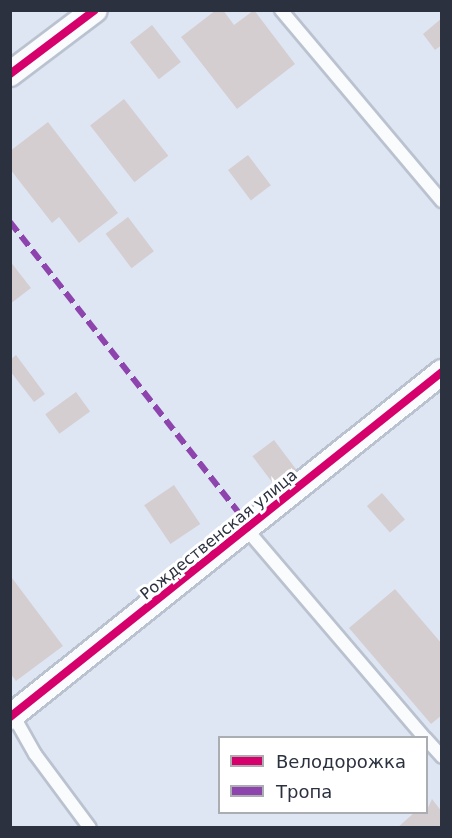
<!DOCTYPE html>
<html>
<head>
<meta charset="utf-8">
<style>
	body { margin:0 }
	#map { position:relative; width:452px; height:838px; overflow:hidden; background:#dee6f4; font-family:"DejaVu Sans",sans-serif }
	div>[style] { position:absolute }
	.building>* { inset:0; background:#d5ced0; transform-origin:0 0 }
	.roads { filter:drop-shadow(2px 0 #bbc2cf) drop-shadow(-2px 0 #bbc2cf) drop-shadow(0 2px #bbc2cf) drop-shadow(0 -2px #bbc2cf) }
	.lane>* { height:12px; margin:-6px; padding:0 6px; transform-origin:6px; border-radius:6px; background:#fafbfd }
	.street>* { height:24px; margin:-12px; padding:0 12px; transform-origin:12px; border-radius:12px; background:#fafbfd }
	.quiet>* { height:6px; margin-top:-3px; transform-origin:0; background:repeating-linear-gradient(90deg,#8e44ad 0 12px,transparent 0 18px) }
	.cycleway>* { height:8px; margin:-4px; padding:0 4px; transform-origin:4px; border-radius:4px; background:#d6006c }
	span { translate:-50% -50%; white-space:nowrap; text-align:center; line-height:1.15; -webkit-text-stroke:6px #fff; paint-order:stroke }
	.street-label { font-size:16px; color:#2b313e }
	.frame { position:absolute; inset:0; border:12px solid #2b313e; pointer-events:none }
	.legend { position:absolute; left:218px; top:736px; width:210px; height:78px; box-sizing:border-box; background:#fff; border:2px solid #aaadb2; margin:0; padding:8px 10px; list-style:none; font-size:18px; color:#2b313e }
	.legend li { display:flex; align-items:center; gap:12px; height:30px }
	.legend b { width:30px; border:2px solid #aaadb2 }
</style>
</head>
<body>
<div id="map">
	<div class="building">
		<div style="clip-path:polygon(216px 10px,223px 10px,234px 25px,254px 10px,295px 64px,237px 109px,181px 37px)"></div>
		<div style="clip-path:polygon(442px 18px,442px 45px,435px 50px,423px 34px)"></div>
		<div style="left:152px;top:25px;width:47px;height:28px;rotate:52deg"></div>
		<div style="left:124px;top:99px;width:72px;height:43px;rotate:52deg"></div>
		<div style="clip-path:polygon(48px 122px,118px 213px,79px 243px,59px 217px,52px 223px,10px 169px,10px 151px)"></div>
		<div style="left:248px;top:155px;width:38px;height:25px;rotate:53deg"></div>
		<div style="left:128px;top:217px;width:43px;height:28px;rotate:53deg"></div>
		<div style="clip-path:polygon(10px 261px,31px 288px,10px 304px)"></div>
		<div style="clip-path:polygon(16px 355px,45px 394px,34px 402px,10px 371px,10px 360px)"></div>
		<div style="left:76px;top:392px;width:24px;height:38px;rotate:54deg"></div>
		<div style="left:274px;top:440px;width:38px;height:27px;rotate:53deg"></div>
		<div style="left:174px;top:485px;width:47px;height:36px;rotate:56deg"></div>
		<div style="left:382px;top:493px;width:35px;height:20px;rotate:49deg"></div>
		<div style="clip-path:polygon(12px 578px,63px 646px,16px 681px,10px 673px)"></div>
		<div style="clip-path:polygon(395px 589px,442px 644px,442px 715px,431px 724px,349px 628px)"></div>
		<div style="clip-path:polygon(432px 799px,442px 812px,442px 828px,397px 828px,415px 812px,426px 812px)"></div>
	</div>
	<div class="roads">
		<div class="lane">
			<div style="left:281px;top:10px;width:250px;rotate:49.9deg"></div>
			<div style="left:248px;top:531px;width:272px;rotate:49.5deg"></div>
			<div style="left:13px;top:715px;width:45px;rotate:60.6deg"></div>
			<div style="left:35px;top:754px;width:92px;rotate:53.4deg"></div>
			<div style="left:426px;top:739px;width:24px;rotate:48deg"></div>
		</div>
		<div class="street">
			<div style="left:10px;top:74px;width:106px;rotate:-37deg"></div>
			<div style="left:10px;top:717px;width:553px;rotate:-38.61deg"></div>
		</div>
	</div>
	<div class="quiet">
		<div style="left:10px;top:222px;width:372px;rotate:51.8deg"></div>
		<div style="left:240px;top:514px;width:19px;rotate:65deg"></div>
	</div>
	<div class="cycleway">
		<div style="left:10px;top:74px;width:106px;rotate:-37deg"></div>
		<div style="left:10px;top:717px;width:553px;rotate:-38.61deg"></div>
	</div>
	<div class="street-label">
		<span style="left:219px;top:535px;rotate:-39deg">Рождественская улица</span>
	</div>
	<div class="frame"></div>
	<ul class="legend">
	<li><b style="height:8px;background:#d6006c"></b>Велодорожка</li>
	<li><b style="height:8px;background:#8e44ad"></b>Тропа</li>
	</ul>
</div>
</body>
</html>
